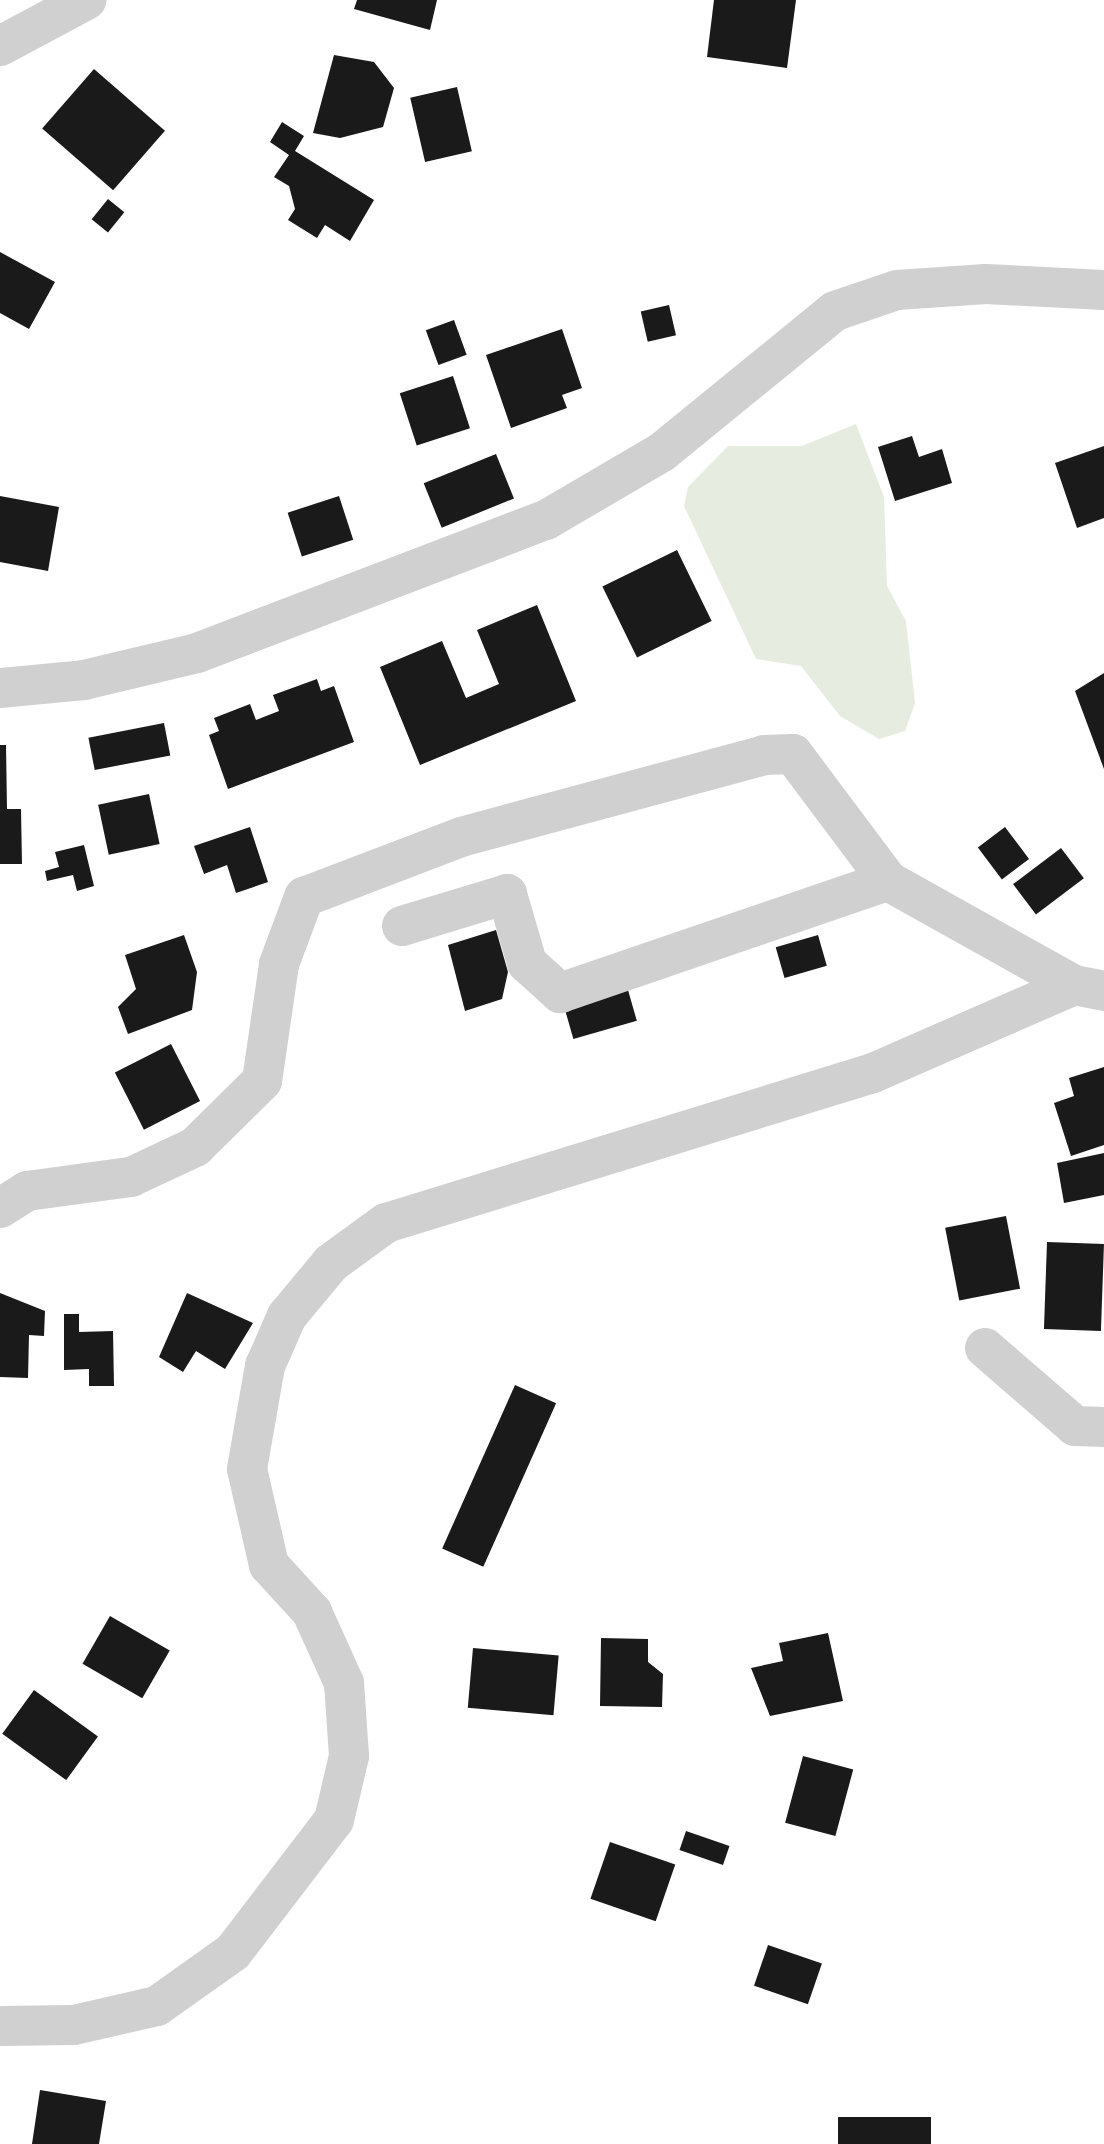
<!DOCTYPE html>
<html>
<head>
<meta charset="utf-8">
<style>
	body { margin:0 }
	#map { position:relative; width:1104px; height:2144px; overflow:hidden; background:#fff; font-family:Helvetica,sans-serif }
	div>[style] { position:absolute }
	.green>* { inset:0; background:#e6ecdf }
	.building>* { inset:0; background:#1a1a1a; transform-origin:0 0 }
	.minor>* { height:40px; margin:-20px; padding:0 20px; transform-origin:20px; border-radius:20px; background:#d0d0d0 }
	span { translate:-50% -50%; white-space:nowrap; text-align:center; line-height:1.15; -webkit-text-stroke:8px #fff; paint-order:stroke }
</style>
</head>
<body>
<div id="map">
	<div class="green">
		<div style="clip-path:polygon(856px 424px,884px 497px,887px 586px,906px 621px,915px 703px,905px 731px,879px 739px,840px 716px,801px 666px,756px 659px,684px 506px,688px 487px,728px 446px,802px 446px)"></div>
	</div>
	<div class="building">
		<div style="clip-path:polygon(357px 0,437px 0,430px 30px,354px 9px)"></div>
		<div style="clip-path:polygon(714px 0,796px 0,787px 68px,707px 57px)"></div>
		<div style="clip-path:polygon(334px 55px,374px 62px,394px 88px,383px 127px,340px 138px,313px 133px)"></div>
		<div style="left:94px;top:69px;width:94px;height:79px;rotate:41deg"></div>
		<div style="left:457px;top:87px;width:66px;height:48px;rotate:77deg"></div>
		<div style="clip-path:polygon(282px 122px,304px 136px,295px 151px,374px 200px,350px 241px,325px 225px,317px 238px,288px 220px,295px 209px,289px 186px,274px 177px,289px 155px,270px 142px)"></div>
		<div style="left:108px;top:199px;width:21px;height:26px;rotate:39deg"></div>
		<div style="clip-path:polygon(0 252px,55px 282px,29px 329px,0 313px)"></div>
		<div style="left:669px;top:305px;width:31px;height:29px;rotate:77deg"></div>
		<div style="left:454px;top:320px;width:37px;height:30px;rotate:70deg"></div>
		<div style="clip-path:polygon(562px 329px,582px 388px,562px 395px,567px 408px,511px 428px,486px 355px)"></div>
		<div style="left:453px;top:376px;width:55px;height:56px;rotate:72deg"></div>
		<div style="clip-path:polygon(912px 436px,919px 457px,942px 449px,952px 483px,895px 501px,878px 447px)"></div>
		<div style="clip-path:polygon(1104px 446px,1104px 518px,1077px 528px,1055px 463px)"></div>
		<div style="left:496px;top:454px;width:48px;height:78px;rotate:68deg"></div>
		<div style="clip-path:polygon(0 496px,59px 507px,48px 571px,0 562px)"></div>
		<div style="left:339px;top:496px;width:46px;height:54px;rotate:72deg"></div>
		<div style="left:677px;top:550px;width:79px;height:83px;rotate:64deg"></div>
		<div style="clip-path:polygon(537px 605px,576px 701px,420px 765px,380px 667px,442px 641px,466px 698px,499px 684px,477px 630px)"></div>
		<div style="clip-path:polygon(1104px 673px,1104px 769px,1075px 691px)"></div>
		<div style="clip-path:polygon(317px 679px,321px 691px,334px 686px,354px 742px,228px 789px,209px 735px,219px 731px,214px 718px,250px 704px,256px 720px,279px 711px,273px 695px)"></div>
		<div style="left:164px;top:723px;width:33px;height:77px;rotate:79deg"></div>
		<div style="clip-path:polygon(0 745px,6px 745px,7px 809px,21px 809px,22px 864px,0 864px)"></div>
		<div style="left:149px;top:794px;width:51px;height:52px;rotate:78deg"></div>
		<div style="clip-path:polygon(250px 827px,268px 882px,236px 893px,227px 865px,204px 874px,194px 846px)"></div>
		<div style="left:1005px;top:827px;width:40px;height:34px;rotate:53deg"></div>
		<div style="clip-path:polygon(84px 845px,94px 886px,77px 891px,73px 875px,47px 881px,45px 871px,59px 867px,55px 852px)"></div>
		<div style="left:1061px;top:848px;width:38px;height:60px;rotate:53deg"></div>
		<div style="clip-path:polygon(496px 930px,508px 972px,502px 999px,465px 1011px,448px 945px)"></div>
		<div style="clip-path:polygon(184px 935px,197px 972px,192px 1010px,128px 1034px,118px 1007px,136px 989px,125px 955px)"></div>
		<div style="left:818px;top:935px;width:32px;height:44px;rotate:74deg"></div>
		<div style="left:628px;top:990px;width:32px;height:66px;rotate:74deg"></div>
		<div style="left:171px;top:1044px;width:64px;height:63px;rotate:63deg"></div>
		<div style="clip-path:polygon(1104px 1067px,1104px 1145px,1071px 1156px,1054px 1103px,1074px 1096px,1069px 1078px)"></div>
		<div style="clip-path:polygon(1104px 1153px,1104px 1195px,1064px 1203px,1057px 1163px)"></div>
		<div style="left:1006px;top:1216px;width:74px;height:62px;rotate:79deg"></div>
		<div style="left:1047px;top:1242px;width:57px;height:87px;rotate:2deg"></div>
		<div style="clip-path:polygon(0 1293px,45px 1311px,44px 1336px,29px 1335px,28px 1378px,0 1377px)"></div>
		<div style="clip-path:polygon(187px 1293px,253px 1323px,225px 1369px,196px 1351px,183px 1372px,159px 1357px)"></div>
		<div style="clip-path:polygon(64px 1314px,79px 1314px,79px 1332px,113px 1331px,114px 1386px,89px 1386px,89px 1369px,64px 1370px)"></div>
		<div style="left:515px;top:1385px;width:45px;height:179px;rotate:24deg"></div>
		<div style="left:110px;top:1616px;width:69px;height:55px;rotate:30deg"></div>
		<div style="clip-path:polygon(828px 1633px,843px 1701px,770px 1716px,751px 1668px,783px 1661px,779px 1643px)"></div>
		<div style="clip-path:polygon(601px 1638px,648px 1639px,648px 1662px,663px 1674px,662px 1707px,600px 1706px)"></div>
		<div style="left:473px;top:1648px;width:86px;height:60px;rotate:5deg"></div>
		<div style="left:34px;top:1690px;width:79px;height:54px;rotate:36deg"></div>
		<div style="left:803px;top:1756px;width:52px;height:69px;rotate:15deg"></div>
		<div style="left:686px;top:1831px;width:46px;height:20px;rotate:19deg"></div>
		<div style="left:610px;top:1842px;width:69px;height:60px;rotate:19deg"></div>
		<div style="left:768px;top:1945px;width:57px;height:43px;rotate:19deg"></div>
		<div style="clip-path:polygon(40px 2090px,106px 2101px,99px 2144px,32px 2144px)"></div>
		<div style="left:931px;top:2117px;width:27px;height:93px;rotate:90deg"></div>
	</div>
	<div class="minor">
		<div style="left:0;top:46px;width:98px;rotate:-28.1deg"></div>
		<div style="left:0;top:688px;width:84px;rotate:-5.4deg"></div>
		<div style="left:84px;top:680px;width:116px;rotate:-13.4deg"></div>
		<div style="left:197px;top:653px;width:373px;rotate:-20.9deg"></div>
		<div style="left:546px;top:520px;width:134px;rotate:-30.4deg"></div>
		<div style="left:662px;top:452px;width:223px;rotate:-39.2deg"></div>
		<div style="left:835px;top:311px;width:65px;rotate:-18.7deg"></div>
		<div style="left:897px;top:290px;width:89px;rotate:-3.9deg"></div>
		<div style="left:986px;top:284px;width:118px;rotate:2.9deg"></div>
		<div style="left:402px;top:926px;width:110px;rotate:-16.9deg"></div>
		<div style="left:507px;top:894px;width:72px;rotate:73.8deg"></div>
		<div style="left:527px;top:963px;width:45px;rotate:42.3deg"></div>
		<div style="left:560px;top:993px;width:347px;rotate:-18.9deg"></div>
		<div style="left:0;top:1208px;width:32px;rotate:-32deg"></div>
		<div style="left:27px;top:1191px;width:105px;rotate:-7.7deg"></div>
		<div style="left:131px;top:1177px;width:71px;rotate:-25.1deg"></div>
		<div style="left:195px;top:1147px;width:94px;rotate:-44.6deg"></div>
		<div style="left:262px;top:1081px;width:118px;rotate:-81.7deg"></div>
		<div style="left:279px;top:964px;width:72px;rotate:-69.5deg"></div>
		<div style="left:304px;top:897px;width:168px;rotate:-20.9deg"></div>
		<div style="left:461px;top:837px;width:314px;rotate:-15.1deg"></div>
		<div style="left:764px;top:755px;width:29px;rotate:-2deg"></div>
		<div style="left:793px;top:754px;width:159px;rotate:53.2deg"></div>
		<div style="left:888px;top:881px;width:213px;rotate:29.2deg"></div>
		<div style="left:985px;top:1348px;width:119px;rotate:40.9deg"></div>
		<div style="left:1075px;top:1426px;width:29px;rotate:2deg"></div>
		<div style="left:0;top:2026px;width:74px;rotate:-0.8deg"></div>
		<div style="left:74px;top:2025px;width:85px;rotate:-12.9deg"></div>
		<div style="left:157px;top:2006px;width:93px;rotate:-35.4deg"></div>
		<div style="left:233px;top:1952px;width:166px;rotate:-52.6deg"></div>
		<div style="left:334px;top:1820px;width:66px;rotate:-76.8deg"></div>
		<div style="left:349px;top:1756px;width:73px;rotate:-93.9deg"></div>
		<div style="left:344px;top:1683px;width:78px;rotate:-114.3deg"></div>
		<div style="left:312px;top:1612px;width:64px;rotate:-132.5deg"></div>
		<div style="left:269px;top:1565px;width:98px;rotate:-102.9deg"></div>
		<div style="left:247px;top:1469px;width:105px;rotate:-80.1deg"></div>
		<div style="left:265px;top:1366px;width:55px;rotate:-66.3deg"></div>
		<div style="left:287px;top:1316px;width:69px;rotate:-50.3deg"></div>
		<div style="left:331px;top:1263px;width:68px;rotate:-36deg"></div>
		<div style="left:386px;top:1223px;width:510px;rotate:-17.12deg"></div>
		<div style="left:873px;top:1073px;width:219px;rotate:-23.6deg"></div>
		<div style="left:1074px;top:985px;width:31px;rotate:11deg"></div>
	</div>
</div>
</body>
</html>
